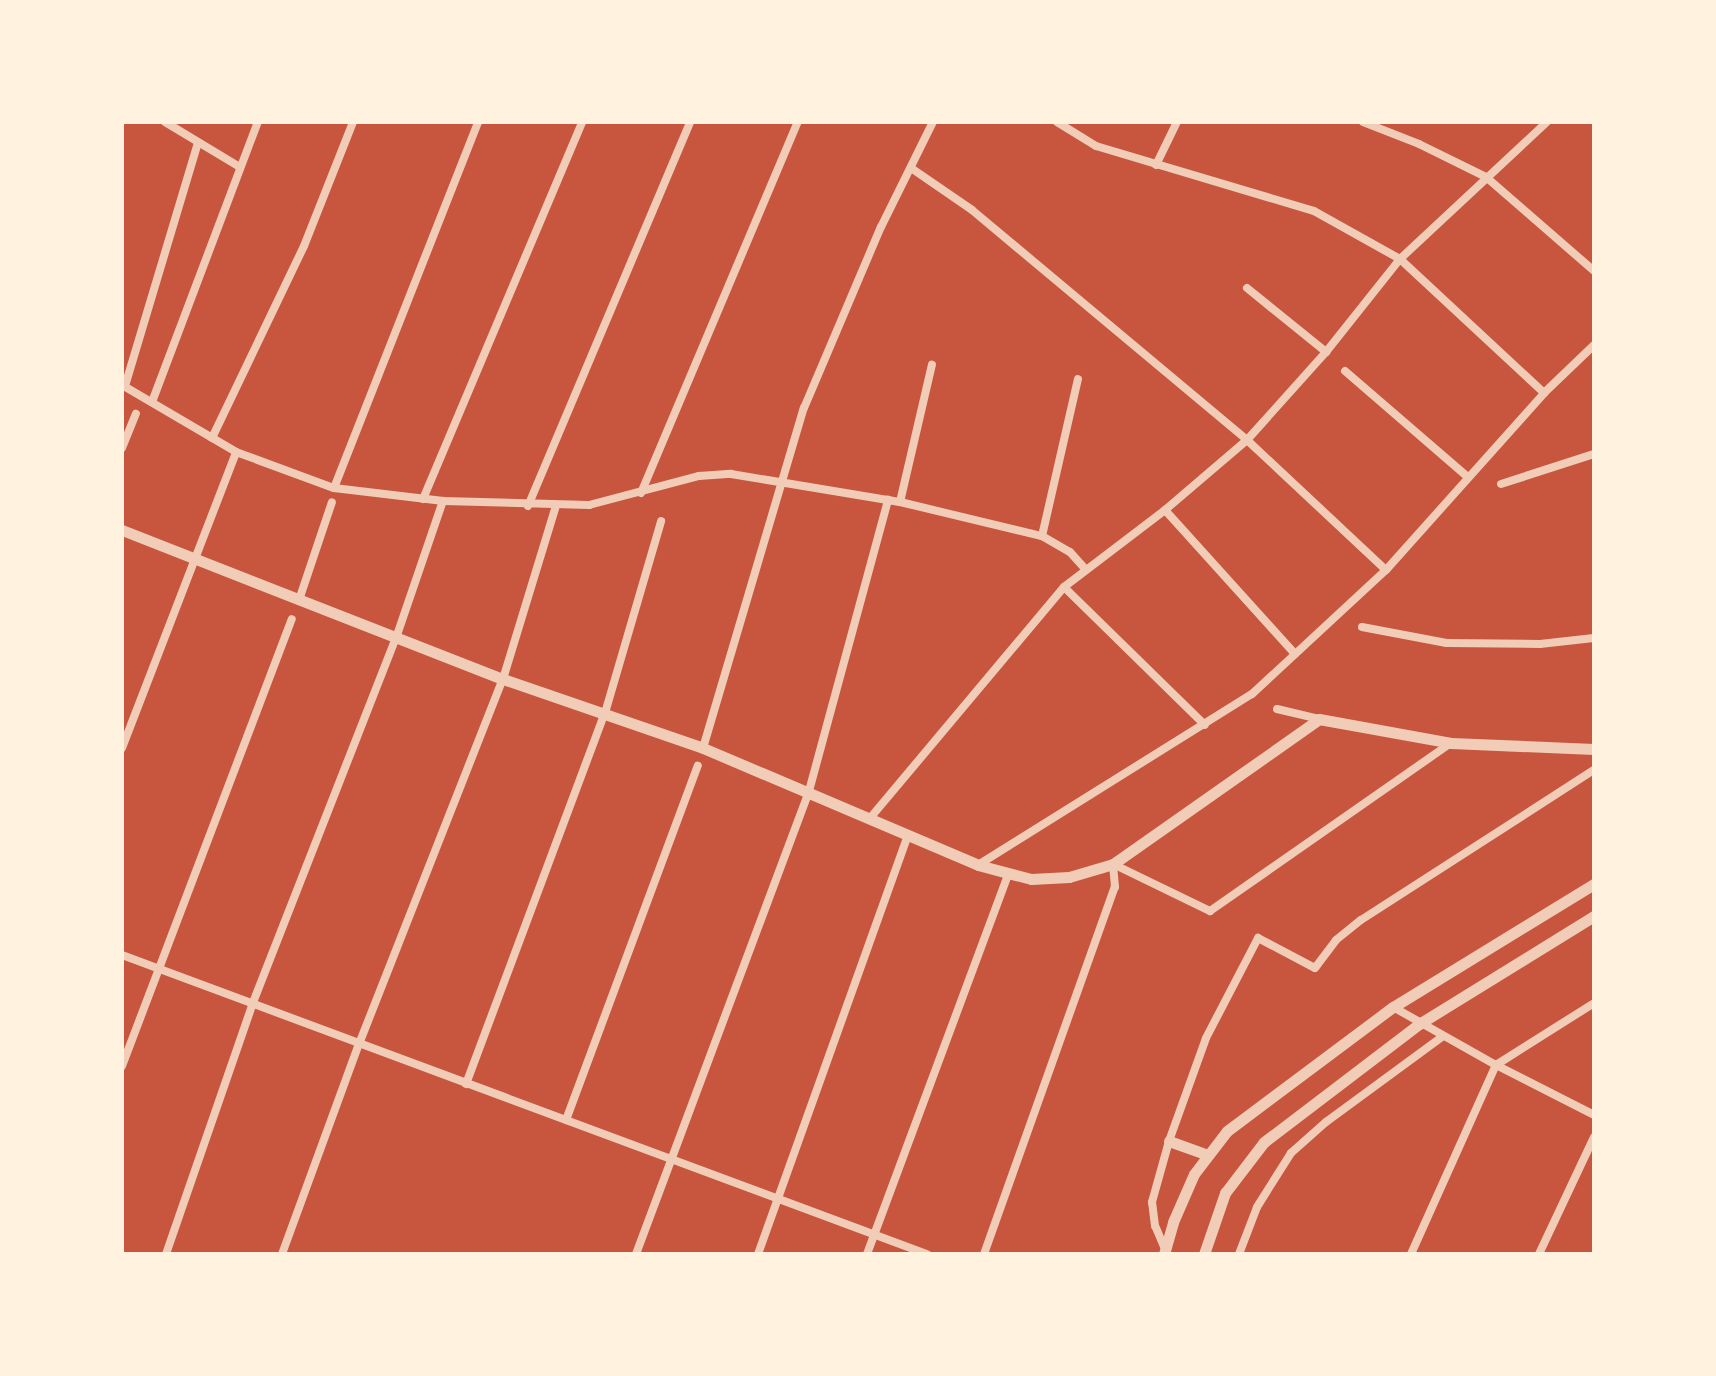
<!DOCTYPE html>
<html>
<head>
<meta charset="utf-8">
<style>
	body { margin:0 }
	#map { position:relative; width:1716px; height:1376px; overflow:hidden; background:#c8553d; font-family:"Titillium Web",sans-serif }
	div>[style] { position:absolute }
	.minor>* { height:8px; margin:-4px; padding:0 4px; transform-origin:4px; border-radius:4px; background:#f1ccb7 }
	.tertiary>* { height:11px; margin:-5.5px; padding:0 5.5px; transform-origin:5.5px; border-radius:5.5px; background:#f1ccb7 }
	span { translate:-50% -50%; white-space:nowrap; text-align:center; line-height:1.15; -webkit-text-stroke:7px #fff3e0; paint-order:stroke }
	.frame { position:absolute; inset:0; border:124px solid #fff3e0; pointer-events:none }
</style>
</head>
<body>
<div id="map">
	<div class="minor">
		<div style="left:165px;top:122px;width:87px;rotate:31deg"></div>
		<div style="left:1057px;top:122px;width:46px;rotate:31.6deg"></div>
		<div style="left:1096px;top:146px;width:227px;rotate:16.6deg"></div>
		<div style="left:1314px;top:211px;width:98px;rotate:29.2deg"></div>
		<div style="left:1400px;top:259px;width:197px;rotate:42.9deg"></div>
		<div style="left:1363px;top:122px;width:60px;rotate:21.4deg"></div>
		<div style="left:1419px;top:144px;width:75px;rotate:26.2deg"></div>
		<div style="left:1486px;top:177px;width:143px;rotate:41deg"></div>
		<div style="left:1156px;top:165px;width:48px;rotate:-64deg"></div>
		<div style="left:911px;top:168px;width:74px;rotate:34.5deg"></div>
		<div style="left:972px;top:210px;width:359px;rotate:39.9deg"></div>
		<div style="left:1247px;top:440px;width:190px;rotate:43.1deg"></div>
		<div style="left:1247px;top:288px;width:102px;rotate:39deg"></div>
		<div style="left:1345px;top:371px;width:162px;rotate:40.8deg"></div>
		<div style="left:122px;top:385px;width:132px;rotate:30.4deg"></div>
		<div style="left:236px;top:452px;width:104px;rotate:20.2deg"></div>
		<div style="left:334px;top:488px;width:110px;rotate:6.8deg"></div>
		<div style="left:443px;top:501px;width:146px;rotate:1.6deg"></div>
		<div style="left:589px;top:505px;width:114px;rotate:-14.8deg"></div>
		<div style="left:699px;top:476px;width:32px;rotate:-4deg"></div>
		<div style="left:731px;top:474px;width:171px;rotate:9.4deg"></div>
		<div style="left:900px;top:502px;width:146px;rotate:13.5deg"></div>
		<div style="left:1042px;top:536px;width:32px;rotate:30deg"></div>
		<div style="left:1070px;top:552px;width:24px;rotate:48deg"></div>
		<div style="left:125px;top:386px;width:254px;rotate:-73.3deg"></div>
		<div style="left:152px;top:402px;width:299px;rotate:-69.3deg"></div>
		<div style="left:212px;top:438px;width:213px;rotate:-64.4deg"></div>
		<div style="left:304px;top:246px;width:133px;rotate:-68.4deg"></div>
		<div style="left:122px;top:448px;width:37px;rotate:-68deg"></div>
		<div style="left:1501px;top:484px;width:98px;rotate:-17.9deg"></div>
		<div style="left:334px;top:488px;width:393px;rotate:-68.5deg"></div>
		<div style="left:641px;top:493px;width:403px;rotate:-67.1deg"></div>
		<div style="left:423px;top:499px;width:409px;rotate:-67.1deg"></div>
		<div style="left:900px;top:502px;width:141px;rotate:-76.9deg"></div>
		<div style="left:528px;top:506px;width:417px;rotate:-67.1deg"></div>
		<div style="left:1165px;top:510px;width:194px;rotate:47.9deg"></div>
		<div style="left:1042px;top:536px;width:161px;rotate:-77.1deg"></div>
		<div style="left:1064px;top:587px;width:197px;rotate:44.4deg"></div>
		<div style="left:299px;top:600px;width:103px;rotate:-71.4deg"></div>
		<div style="left:1362px;top:627px;width:86px;rotate:10.7deg"></div>
		<div style="left:1447px;top:643px;width:93px;rotate:0.6deg"></div>
		<div style="left:1540px;top:644px;width:54px;rotate:-6.3deg"></div>
		<div style="left:1277px;top:709px;width:43px;rotate:13.4deg"></div>
		<div style="left:122px;top:748px;width:317px;rotate:-68.9deg"></div>
		<div style="left:703px;top:748px;width:355px;rotate:-73.5deg"></div>
		<div style="left:804px;top:408px;width:197px;rotate:-67deg"></div>
		<div style="left:881px;top:227px;width:117px;rotate:-63.7deg"></div>
		<div style="left:871px;top:817px;width:300px;rotate:-50deg"></div>
		<div style="left:1064px;top:587px;width:127px;rotate:-37.3deg"></div>
		<div style="left:1165px;top:510px;width:108px;rotate:-40.5deg"></div>
		<div style="left:1247px;top:440px;width:118px;rotate:-48.1deg"></div>
		<div style="left:1326px;top:352px;width:119px;rotate:-51.5deg"></div>
		<div style="left:1400px;top:259px;width:201px;rotate:-43deg"></div>
		<div style="left:1113px;top:864px;width:108px;rotate:25.9deg"></div>
		<div style="left:1210px;top:911px;width:294px;rotate:-34.9deg"></div>
		<div style="left:978px;top:865px;width:323px;rotate:-32deg"></div>
		<div style="left:1252px;top:694px;width:183px;rotate:-42.8deg"></div>
		<div style="left:1386px;top:570px;width:237px;rotate:-48.2deg"></div>
		<div style="left:1544px;top:393px;width:69px;rotate:-43.8deg"></div>
		<div style="left:122px;top:955px;width:859px;rotate:20.38deg"></div>
		<div style="left:1393px;top:1007px;width:118px;rotate:29.4deg"></div>
		<div style="left:1496px;top:1065px;width:110px;rotate:27deg"></div>
		<div style="left:122px;top:1066px;width:478px;rotate:-69.2deg"></div>
		<div style="left:466px;top:1084px;width:396px;rotate:-69.5deg"></div>
		<div style="left:605px;top:713px;width:200px;rotate:-73.7deg"></div>
		<div style="left:566px;top:1120px;width:378px;rotate:-69.6deg"></div>
		<div style="left:1165px;top:1249px;width:25px;rotate:-113deg"></div>
		<div style="left:1155px;top:1226px;width:24px;rotate:-97deg"></div>
		<div style="left:1152px;top:1202px;width:63px;rotate:-74.4deg"></div>
		<div style="left:1169px;top:1141px;width:109px;rotate:-70.2deg"></div>
		<div style="left:1206px;top:1038px;width:113px;rotate:-62.5deg"></div>
		<div style="left:1258px;top:938px;width:64px;rotate:27.8deg"></div>
		<div style="left:1315px;top:968px;width:35px;rotate:-53deg"></div>
		<div style="left:1336px;top:940px;width:32px;rotate:-39deg"></div>
		<div style="left:1361px;top:920px;width:277px;rotate:-32.8deg"></div>
		<div style="left:166px;top:1254px;width:263px;rotate:-70.9deg"></div>
		<div style="left:252px;top:1005px;width:394px;rotate:-68.6deg"></div>
		<div style="left:396px;top:638px;width:145px;rotate:-71.1deg"></div>
		<div style="left:282px;top:1254px;width:224px;rotate:-69.9deg"></div>
		<div style="left:359px;top:1044px;width:392px;rotate:-68.5deg"></div>
		<div style="left:503px;top:679px;width:181px;rotate:-73deg"></div>
		<div style="left:636px;top:1254px;width:494px;rotate:-69.5deg"></div>
		<div style="left:809px;top:791px;width:302px;rotate:-74.8deg"></div>
		<div style="left:758px;top:1254px;width:443px;rotate:-70.3deg"></div>
		<div style="left:867px;top:1254px;width:404px;rotate:-69.6deg"></div>
		<div style="left:984px;top:1254px;width:390px;rotate:-70.4deg"></div>
		<div style="left:1115px;top:887px;width:23px;rotate:-95deg"></div>
		<div style="left:1239px;top:1254px;width:50px;rotate:-69deg"></div>
		<div style="left:1257px;top:1207px;width:64px;rotate:-57.8deg"></div>
		<div style="left:1291px;top:1153px;width:47px;rotate:-41.5deg"></div>
		<div style="left:1326px;top:1122px;width:145px;rotate:-36.3deg"></div>
		<div style="left:1411px;top:1254px;width:207px;rotate:-65.8deg"></div>
		<div style="left:1496px;top:1065px;width:116px;rotate:-32.3deg"></div>
		<div style="left:1539px;top:1254px;width:129px;rotate:-64.8deg"></div>
	</div>
	<div class="tertiary">
		<div style="left:122px;top:530px;width:409px;rotate:21.4deg"></div>
		<div style="left:503px;top:679px;width:212px;rotate:19deg"></div>
		<div style="left:703px;top:748px;width:299px;rotate:23deg"></div>
		<div style="left:978px;top:865px;width:55px;rotate:14.8deg"></div>
		<div style="left:1031px;top:879px;width:38px;rotate:-3deg"></div>
		<div style="left:1069px;top:877px;width:46px;rotate:-16.5deg"></div>
		<div style="left:1113px;top:864px;width:252px;rotate:-35.1deg"></div>
		<div style="left:1319px;top:719px;width:134px;rotate:10.3deg"></div>
		<div style="left:1451px;top:743px;width:143px;rotate:2.4deg"></div>
		<div style="left:1169px;top:1141px;width:41px;rotate:19.7deg"></div>
		<div style="left:1164px;top:1254px;width:33px;rotate:-74deg"></div>
		<div style="left:1173px;top:1222px;width:52px;rotate:-66.4deg"></div>
		<div style="left:1194px;top:1174px;width:54px;rotate:-52.5deg"></div>
		<div style="left:1227px;top:1131px;width:207px;rotate:-36.8deg"></div>
		<div style="left:1393px;top:1007px;width:236px;rotate:-31.5deg"></div>
		<div style="left:1204px;top:1254px;width:65px;rotate:-71deg"></div>
		<div style="left:1225px;top:1193px;width:64px;rotate:-52.6deg"></div>
		<div style="left:1264px;top:1142px;width:195px;rotate:-37.3deg"></div>
		<div style="left:1419px;top:1024px;width:206px;rotate:-31.7deg"></div>
	</div>
	<div class="frame"></div>
</div>
</body>
</html>
